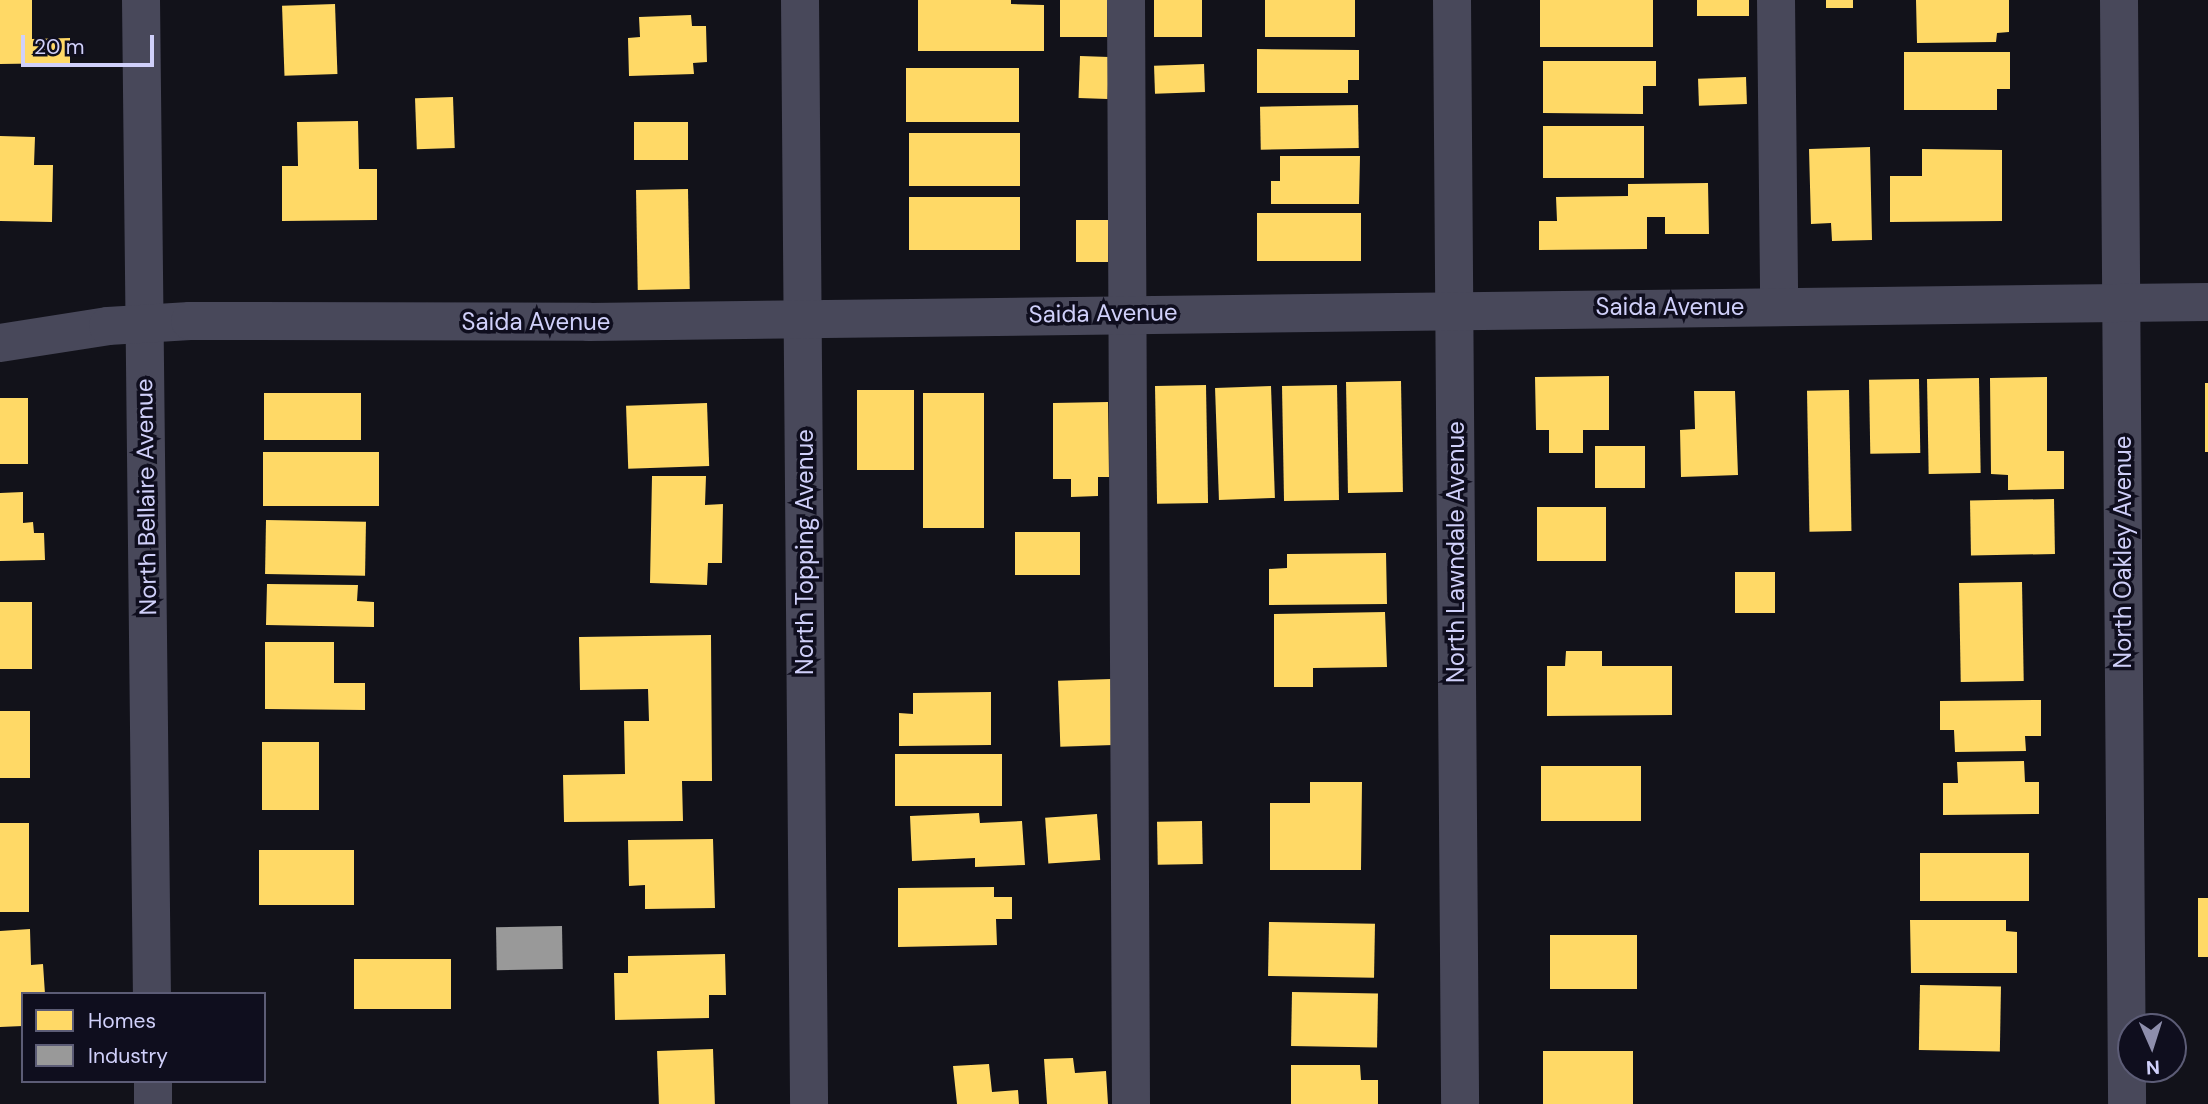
<!DOCTYPE html>
<html>
<head>
<meta charset="utf-8">
<style>
	body { margin:0 }
	#map { position:relative; width:2208px; height:1104px; overflow:hidden; background:#12121a; font-family:"DM Sans",sans-serif }
	div>[style] { position:absolute }
	.homes>* { inset:0; background:#ffd966; transform-origin:0 0 }
	.industry>* { inset:0; background:#999; transform-origin:0 0 }
	.minor>* { height:38px; margin:-19px; padding:0 19px; transform-origin:19px; border-radius:19px; background:#48485a }
	span { translate:-50% -50%; white-space:nowrap; text-align:center; line-height:1.15; -webkit-text-stroke:7px #0f0e1e; paint-order:stroke }
	.street-label { font-size:24px; color:#d0d0fa }
	.legend { position:absolute; left:21px; top:992px; width:245px; height:91px; box-sizing:border-box; background:#0f0e1e; border:2px solid #5c5c76; margin:0; padding:9px 12px; list-style:none; font-size:21px; color:#d0d0fa }
	.legend li { display:flex; align-items:center; gap:14px; height:35px }
	.legend b { width:35px; border:2px solid #5c5c76 }
	.north { position:absolute; left:2117px; top:1013px; width:70px; height:70px; box-sizing:border-box; background:#0f0e1e; border:2px solid #5c5c76; border-radius:50%; rotate:177deg; font-size:19px; font-weight:700; line-height:28px; text-align:center; color:#d0d0fa }
	.north::after { content:''; display:block; margin:auto; width:24px; height:32px; background:#8e8eac; clip-path:polygon(50% 0,100% 100%,50% 72%,0 100%) }
	.scale { position:absolute; left:21px; top:35px; width:133px; height:32px; box-sizing:border-box; border:4px solid #d0d0fa; border-top:0; padding-left:9px; font-size:21px; line-height:24px; white-space:nowrap; color:#d0d0fa; -webkit-text-stroke:5px #0f0e1e; paint-order:stroke }
</style>
</head>
<body>
<div id="map">
	<div class="homes">
		<div style="clip-path:polygon(0 0,32px 0,32px 39px,70px 38px,70px 63px,0 64px)"></div>
		<div style="clip-path:polygon(918px 0,1011px 0,1011px 4px,1044px 5px,1044px 51px,918px 51px)"></div>
		<div style="left:1060px;top:0;width:47px;height:37px"></div>
		<div style="left:1154px;top:0;width:48px;height:37px"></div>
		<div style="left:1265px;top:0;width:90px;height:37px"></div>
		<div style="left:1540px;top:0;width:113px;height:47px"></div>
		<div style="left:1697px;top:0;width:52px;height:16px"></div>
		<div style="left:1826px;top:0;width:27px;height:8px"></div>
		<div style="clip-path:polygon(1916px 0,2009px 0,2009px 32px,1997px 33px,1996px 42px,1917px 43px)"></div>
		<div style="left:335px;top:4px;width:70px;height:53px;rotate:88deg"></div>
		<div style="clip-path:polygon(691px 15px,692px 26px,706px 26px,707px 62px,693px 63px,694px 74px,629px 76px,628px 38px,640px 37px,639px 17px)"></div>
		<div style="clip-path:polygon(1257px 49px,1359px 50px,1359px 80px,1348px 80px,1348px 93px,1257px 93px)"></div>
		<div style="clip-path:polygon(1904px 52px,2010px 52px,2010px 89px,1997px 89px,1997px 110px,1904px 110px)"></div>
		<div style="left:1080px;top:56px;width:29px;height:42px;rotate:2deg"></div>
		<div style="clip-path:polygon(1543px 61px,1656px 61px,1656px 86px,1643px 86px,1643px 114px,1543px 113px)"></div>
		<div style="left:1204px;top:64px;width:28px;height:50px;rotate:88deg"></div>
		<div style="left:906px;top:68px;width:113px;height:54px"></div>
		<div style="left:1746px;top:77px;width:27px;height:48px;rotate:88deg"></div>
		<div style="left:453px;top:97px;width:51px;height:38px;rotate:88deg"></div>
		<div style="left:1358px;top:105px;width:43px;height:98px;rotate:89deg"></div>
		<div style="clip-path:polygon(358px 121px,359px 169px,377px 169px,377px 220px,282px 221px,282px 166px,298px 166px,297px 122px)"></div>
		<div style="left:634px;top:122px;width:54px;height:38px"></div>
		<div style="left:1543px;top:126px;width:101px;height:52px"></div>
		<div style="left:909px;top:133px;width:111px;height:53px"></div>
		<div style="clip-path:polygon(0 136px,35px 137px,34px 165px,53px 165px,52px 222px,0 221px)"></div>
		<div style="clip-path:polygon(1870px 147px,1872px 240px,1832px 241px,1831px 223px,1811px 224px,1809px 149px)"></div>
		<div style="clip-path:polygon(1922px 149px,2002px 150px,2002px 221px,1890px 222px,1890px 176px,1922px 176px)"></div>
		<div style="clip-path:polygon(1280px 156px,1360px 156px,1359px 204px,1271px 204px,1271px 181px,1280px 181px)"></div>
		<div style="clip-path:polygon(1708px 183px,1709px 234px,1665px 234px,1665px 217px,1647px 217px,1647px 249px,1539px 250px,1539px 221px,1557px 221px,1556px 197px,1628px 196px,1628px 184px)"></div>
		<div style="left:688px;top:189px;width:100px;height:52px;rotate:89deg"></div>
		<div style="left:909px;top:197px;width:111px;height:53px"></div>
		<div style="left:1361px;top:213px;width:48px;height:104px;rotate:90deg"></div>
		<div style="left:1076px;top:220px;width:32px;height:42px"></div>
		<div style="clip-path:polygon(1609px 376px,1609px 430px,1583px 430px,1583px 453px,1549px 453px,1549px 430px,1536px 430px,1535px 377px)"></div>
		<div style="clip-path:polygon(2047px 377px,2047px 451px,2064px 451px,2064px 489px,2008px 490px,2008px 475px,1991px 474px,1990px 378px)"></div>
		<div style="left:1979px;top:378px;width:95px;height:52px;rotate:89deg"></div>
		<div style="left:1919px;top:379px;width:74px;height:50px;rotate:89deg"></div>
		<div style="left:1401px;top:381px;width:111px;height:55px;rotate:89deg"></div>
		<div style="left:2205px;top:383px;width:3px;height:69px"></div>
		<div style="left:1206px;top:385px;width:118px;height:51px;rotate:89deg"></div>
		<div style="left:1337px;top:385px;width:115px;height:55px;rotate:89deg"></div>
		<div style="left:1271px;top:386px;width:112px;height:56px;rotate:88deg"></div>
		<div style="left:857px;top:390px;width:57px;height:80px"></div>
		<div style="left:1849px;top:390px;width:141px;height:42px;rotate:89deg"></div>
		<div style="clip-path:polygon(1694px 391px,1735px 391px,1738px 475px,1681px 477px,1680px 430px,1695px 429px)"></div>
		<div style="left:361px;top:393px;width:47px;height:97px;rotate:90deg"></div>
		<div style="left:923px;top:393px;width:61px;height:135px"></div>
		<div style="left:0;top:398px;width:28px;height:66px"></div>
		<div style="clip-path:polygon(1108px 402px,1109px 477px,1098px 477px,1098px 496px,1071px 497px,1071px 479px,1053px 479px,1053px 403px)"></div>
		<div style="left:707px;top:403px;width:63px;height:81px;rotate:88deg"></div>
		<div style="left:1595px;top:446px;width:50px;height:42px"></div>
		<div style="left:263px;top:452px;width:116px;height:54px"></div>
		<div style="clip-path:polygon(652px 476px,706px 476px,705px 505px,723px 504px,722px 563px,708px 563px,707px 585px,650px 583px)"></div>
		<div style="clip-path:polygon(23px 492px,23px 523px,33px 522px,34px 533px,44px 533px,45px 560px,0 561px,0 493px)"></div>
		<div style="left:2054px;top:499px;width:55px;height:84px;rotate:89deg"></div>
		<div style="left:1537px;top:507px;width:69px;height:54px"></div>
		<div style="left:266px;top:520px;width:100px;height:54px;rotate:1deg"></div>
		<div style="left:1015px;top:532px;width:65px;height:43px"></div>
		<div style="clip-path:polygon(1386px 553px,1387px 604px,1269px 605px,1269px 569px,1287px 568px,1287px 554px)"></div>
		<div style="left:1735px;top:572px;width:40px;height:41px"></div>
		<div style="left:2022px;top:582px;width:99px;height:63px;rotate:89deg"></div>
		<div style="clip-path:polygon(267px 584px,358px 585px,357px 601px,374px 602px,374px 627px,266px 625px)"></div>
		<div style="left:0;top:602px;width:32px;height:67px"></div>
		<div style="clip-path:polygon(1385px 612px,1387px 667px,1313px 668px,1313px 687px,1274px 687px,1274px 614px)"></div>
		<div style="clip-path:polygon(711px 635px,712px 781px,682px 781px,683px 821px,564px 822px,563px 775px,625px 774px,624px 721px,649px 721px,648px 689px,580px 690px,579px 637px)"></div>
		<div style="clip-path:polygon(265px 642px,334px 642px,334px 683px,365px 683px,365px 710px,265px 709px)"></div>
		<div style="clip-path:polygon(1566px 651px,1602px 651px,1602px 666px,1672px 666px,1672px 715px,1547px 716px,1547px 666px,1565px 666px)"></div>
		<div style="left:1111px;top:679px;width:66px;height:53px;rotate:88deg"></div>
		<div style="clip-path:polygon(991px 692px,991px 745px,899px 746px,899px 713px,913px 714px,913px 693px)"></div>
		<div style="clip-path:polygon(2041px 700px,2041px 736px,2025px 736px,2026px 751px,1955px 752px,1954px 730px,1940px 730px,1940px 701px)"></div>
		<div style="left:0;top:711px;width:30px;height:67px"></div>
		<div style="left:262px;top:742px;width:57px;height:68px"></div>
		<div style="left:895px;top:754px;width:107px;height:52px"></div>
		<div style="clip-path:polygon(2024px 761px,2025px 782px,2039px 782px,2039px 814px,1943px 815px,1943px 783px,1958px 783px,1957px 762px)"></div>
		<div style="left:1541px;top:766px;width:100px;height:55px"></div>
		<div style="clip-path:polygon(1310px 782px,1362px 782px,1361px 870px,1270px 870px,1270px 803px,1310px 803px)"></div>
		<div style="clip-path:polygon(979px 813px,980px 823px,1022px 821px,1025px 865px,975px 867px,975px 858px,912px 861px,910px 816px)"></div>
		<div style="left:1097px;top:814px;width:46px;height:52px;rotate:86deg"></div>
		<div style="left:1202px;top:821px;width:43px;height:45px;rotate:89deg"></div>
		<div style="left:0;top:823px;width:29px;height:89px"></div>
		<div style="clip-path:polygon(713px 839px,715px 908px,645px 909px,645px 885px,629px 886px,628px 840px)"></div>
		<div style="left:354px;top:850px;width:55px;height:95px;rotate:90deg"></div>
		<div style="left:2029px;top:853px;width:48px;height:109px;rotate:90deg"></div>
		<div style="clip-path:polygon(994px 887px,994px 897px,1012px 897px,1012px 919px,996px 919px,997px 945px,898px 947px,898px 888px)"></div>
		<div style="left:2198px;top:898px;width:10px;height:59px"></div>
		<div style="clip-path:polygon(1910px 920px,2006px 920px,2006px 931px,2017px 932px,2017px 973px,1911px 973px)"></div>
		<div style="left:1269px;top:922px;width:106px;height:54px;rotate:1deg"></div>
		<div style="clip-path:polygon(30px 929px,31px 965px,43px 964px,45px 994px,23px 994px,23px 1026px,0 1027px,0 931px)"></div>
		<div style="left:1550px;top:935px;width:87px;height:54px"></div>
		<div style="clip-path:polygon(725px 954px,726px 995px,709px 995px,709px 1018px,615px 1020px,614px 973px,628px 973px,628px 956px)"></div>
		<div style="left:354px;top:959px;width:97px;height:50px"></div>
		<div style="left:1920px;top:985px;width:81px;height:65px;rotate:1deg"></div>
		<div style="left:1292px;top:992px;width:86px;height:54px;rotate:1deg"></div>
		<div style="left:713px;top:1049px;width:55px;height:56px;rotate:88deg"></div>
		<div style="left:1543px;top:1051px;width:90px;height:53px"></div>
		<div style="clip-path:polygon(1073px 1058px,1075px 1073px,1106px 1071px,1108px 1104px,1047px 1104px,1044px 1059px)"></div>
		<div style="clip-path:polygon(989px 1064px,992px 1092px,1018px 1090px,1019px 1104px,957px 1104px,953px 1066px)"></div>
		<div style="clip-path:polygon(1291px 1065px,1360px 1065px,1361px 1080px,1378px 1080px,1378px 1104px,1291px 1104px)"></div>
	</div>
	<div class="industry">
		<div style="left:562px;top:926px;width:43px;height:66px;rotate:89deg"></div>
	</div>
	<div class="minor">
		<div style="left:141px;top:0;width:994px;rotate:89.37deg"></div>
		<div style="left:800px;top:0;width:1104px;rotate:89.53deg"></div>
		<div style="left:1126px;top:0;width:1104px;rotate:89.74deg"></div>
		<div style="left:1452px;top:0;width:1104px;rotate:89.58deg"></div>
		<div style="left:1776px;top:0;width:307px;rotate:89.4deg"></div>
		<div style="left:2119px;top:0;width:1104px;rotate:89.58deg"></div>
		<div style="left:0;top:343px;width:109px;rotate:-8.9deg"></div>
		<div style="left:108px;top:326px;width:82px;rotate:-3.5deg"></div>
		<div style="left:190px;top:321px;width:399px;rotate:0.1deg"></div>
		<div style="left:589px;top:322px;width:1619px;rotate:-0.71deg"></div>
		<div style="left:153px;top:1081px;width:23px;rotate:90deg"></div>
	</div>
	<div class="street-label">
		<span style="left:1670px;top:307px">Saida Avenue</span>
		<span style="left:1103px;top:313px;rotate:-1deg">Saida Avenue</span>
		<span style="left:536px;top:322px">Saida Avenue</span>
		<span style="left:146px;top:497px;rotate:-91deg">North Bellaire Avenue</span>
		<span style="left:805px;top:552px;rotate:-90deg">North Topping Avenue</span>
		<span style="left:1456px;top:552px;rotate:-90deg">North Lawndale Avenue</span>
		<span style="left:2123px;top:552px;rotate:-90deg">North Oakley Avenue</span>
	</div>
	<ul class="legend">
	<li><b style="height:19px;background:#ffd966"></b>Homes</li>
	<li><b style="height:19px;background:#999"></b>Industry</li>
	</ul>
	<div class="north">N</div>
	<div class="scale">20 m</div>
</div>
</body>
</html>
